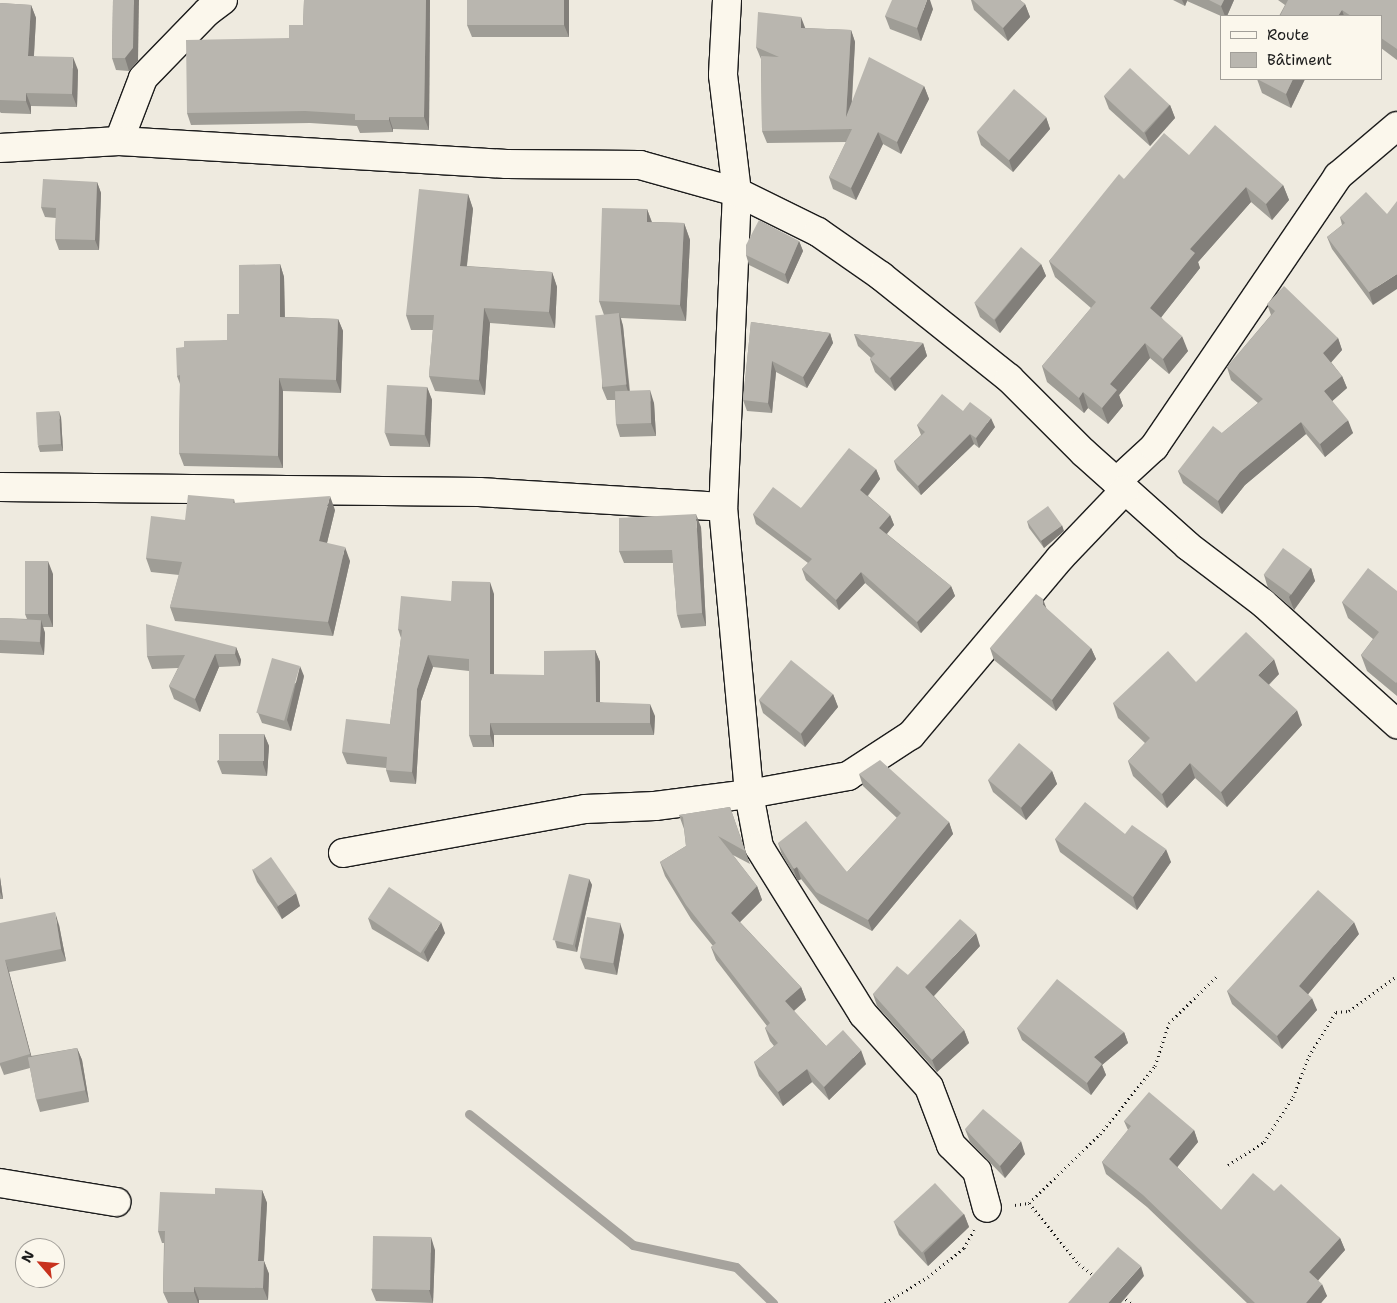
<!DOCTYPE html>
<html>
<head>
<meta charset="utf-8">
<style>
	body { margin:0 }
	#map { position:relative; width:1397px; height:1303px; overflow:hidden; background:#eeeadf; font-family:"Shantell Sans",sans-serif }
	div>[style] { position:absolute }
	.stream>* { height:9px; margin:-4.5px; padding:0 4.5px; transform-origin:4.5px; border-radius:4.5px; background:#a6a39d }
	.path>* { height:3px; margin-top:-1.5px; transform-origin:0; background:repeating-linear-gradient(90deg,#1c1c1c 0 1px,transparent 0 5px) }
	.roads { filter:drop-shadow(1px 0 #1c1c1c) drop-shadow(-1px 0 #1c1c1c) drop-shadow(0 1px #1c1c1c) drop-shadow(0 -1px #1c1c1c) }
	.minor>* { height:28px; margin:-14px; padding:0 14px; transform-origin:14px; border-radius:14px; background:#fbf7ec }
	.wall>* { inset:0; background:#9f9d96 }
	.shaded-wall>* { inset:0; background:#827f7a; transform-origin:0 0 }
	.building>* { inset:0; background:#b9b6af; transform-origin:0 0 }
	span { translate:-50% -50%; white-space:nowrap; text-align:center; line-height:1.15; -webkit-text-stroke:4px #fbf7ec; paint-order:stroke }
	.legend { position:absolute; left:1220px; top:15px; width:162px; height:65px; box-sizing:border-box; background:#fbf7ec; border:1px solid #a29f99; margin:0; padding:6px 9px; list-style:none; font-size:15px; color:#1c1c1c }
	.legend li { display:flex; align-items:center; gap:10px; height:25px }
	.legend b { width:25px; border:1px solid #a29f99 }
	.north { position:absolute; left:15px; top:1238px; width:50px; height:50px; box-sizing:border-box; background:#fbf7ec; border:1px solid #a29f99; border-radius:50%; rotate:297deg; font-size:14px; font-weight:700; line-height:20px; text-align:center; color:#1c1c1c }
	.north::after { content:''; display:block; margin:auto; width:18px; height:22px; background:#c8321e; clip-path:polygon(50% 0,100% 100%,50% 72%,0 100%) }
</style>
</head>
<body>
<div id="map">
	<div class="stream">
		<div style="left:469px;top:1114px;width:210px;rotate:38.6deg"></div>
		<div style="left:633px;top:1245px;width:105px;rotate:12.1deg"></div>
		<div style="left:736px;top:1267px;width:52px;rotate:44.2deg"></div>
	</div>
	<div class="path">
		<div style="left:1228px;top:1165px;width:43px;rotate:-32.6deg"></div>
		<div style="left:1264px;top:1142px;width:54px;rotate:-57.2deg"></div>
		<div style="left:1293px;top:1097px;width:44px;rotate:-68.7deg"></div>
		<div style="left:1309px;top:1056px;width:52px;rotate:-58.5deg"></div>
		<div style="left:1336px;top:1012px;width:13px;rotate:-4deg"></div>
		<div style="left:1349px;top:1011px;width:59px;rotate:-36.1deg"></div>
		<div style="left:1029px;top:1203px;width:79px;rotate:50.7deg"></div>
		<div style="left:1079px;top:1264px;width:20px;rotate:37deg"></div>
		<div style="left:1015px;top:1205px;width:14px;rotate:-8deg"></div>
		<div style="left:1029px;top:1203px;width:99px;rotate:-44.2deg"></div>
		<div style="left:1100px;top:1134px;width:87px;rotate:-51deg"></div>
		<div style="left:1155px;top:1066px;width:45px;rotate:-72deg"></div>
		<div style="left:1169px;top:1023px;width:66px;rotate:-44.4deg"></div>
		<div style="left:1122px;top:1296px;width:11px;rotate:38deg"></div>
		<div style="left:885px;top:1303px;width:50px;rotate:-31.2deg"></div>
		<div style="left:928px;top:1277px;width:46px;rotate:-38.9deg"></div>
		<div style="left:964px;top:1248px;width:21px;rotate:-61deg"></div>
	</div>
	<div class="roads">
		<div class="minor">
			<div style="left:727px;top:0;width:75px;rotate:93.1deg"></div>
			<div style="left:723px;top:75px;width:118px;rotate:83.2deg"></div>
			<div style="left:737px;top:192px;width:315px;rotate:92.5deg"></div>
			<div style="left:723px;top:507px;width:288px;rotate:84.8deg"></div>
			<div style="left:749px;top:794px;width:54px;rotate:79.3deg"></div>
			<div style="left:759px;top:847px;width:197px;rotate:58.1deg"></div>
			<div style="left:863px;top:1014px;width:98px;rotate:47.9deg"></div>
			<div style="left:929px;top:1087px;width:62px;rotate:69.2deg"></div>
			<div style="left:951px;top:1145px;width:37px;rotate:45deg"></div>
			<div style="left:977px;top:1171px;width:38px;rotate:75deg"></div>
			<div style="left:119px;top:141px;width:67px;rotate:-69.1deg"></div>
			<div style="left:143px;top:78px;width:92px;rotate:-45.9deg"></div>
			<div style="left:207px;top:12px;width:20px;rotate:-37deg"></div>
			<div style="left:0;top:148px;width:119px;rotate:-3.4deg"></div>
			<div style="left:119px;top:141px;width:388px;rotate:3.4deg"></div>
			<div style="left:506px;top:164px;width:134px;rotate:0.4deg"></div>
			<div style="left:640px;top:165px;width:101px;rotate:15.6deg"></div>
			<div style="left:737px;top:192px;width:90px;rotate:26.3deg"></div>
			<div style="left:818px;top:232px;width:77px;rotate:34.9deg"></div>
			<div style="left:881px;top:276px;width:164px;rotate:38.6deg"></div>
			<div style="left:1009px;top:378px;width:105px;rotate:45deg"></div>
			<div style="left:1083px;top:452px;width:141px;rotate:41.8deg"></div>
			<div style="left:1188px;top:546px;width:94px;rotate:37.2deg"></div>
			<div style="left:1263px;top:603px;width:181px;rotate:42.1deg"></div>
			<div style="left:1116px;top:482px;width:52px;rotate:-42.6deg"></div>
			<div style="left:1154px;top:447px;width:328px;rotate:-55.8deg"></div>
			<div style="left:1338px;top:176px;width:77px;rotate:-40.3deg"></div>
			<div style="left:0;top:487px;width:479px;rotate:0.6deg"></div>
			<div style="left:479px;top:492px;width:244px;rotate:3.5deg"></div>
			<div style="left:343px;top:853px;width:246px;rotate:-10.3deg"></div>
			<div style="left:585px;top:809px;width:70px;rotate:-2.5deg"></div>
			<div style="left:655px;top:806px;width:95px;rotate:-7.3deg"></div>
			<div style="left:749px;top:794px;width:101px;rotate:-10.3deg"></div>
			<div style="left:848px;top:776px;width:75px;rotate:-33.1deg"></div>
			<div style="left:911px;top:735px;width:231px;rotate:-49.9deg"></div>
			<div style="left:1060px;top:558px;width:94px;rotate:-46.3deg"></div>
			<div style="left:0;top:1183px;width:118px;rotate:9.3deg"></div>
		</div>
	</div>
	<div class="wall">
		<div style="clip-path:polygon(113px 0,138px 61px,129px 71px,116px 70px,112px 58px)"></div>
		<div style="clip-path:polygon(304px 0,430px 0,429px 130px,393px 129px,393px 132px,360px 133px,357px 126px,310px 123px,191px 125px,187px 113px,289px 38px,303px 25px)"></div>
		<div style="clip-path:polygon(569px 0,569px 37px,472px 37px,467px 25px)"></div>
		<div style="clip-path:polygon(971px 0,1020px 0,1025px 4px,1030px 17px,1008px 41px,974px 10px)"></div>
		<div style="clip-path:polygon(1173px 0,1234px 0,1227px 16px,1221px 16px,1187px 1px,1185px 6px)"></div>
		<div style="clip-path:polygon(1278px 0,1397px 0,1397px 60px,1381px 48px,1381px 16px,1279px 16px,1285px 5px)"></div>
		<div style="clip-path:polygon(0 3px,31px 5px,36px 18px,34px 56px,78px 70px,77px 107px,31px 106px,31px 114px,1px 113px,0 112px)"></div>
		<div style="clip-path:polygon(933px 9px,921px 41px,890px 29px,885px 16px)"></div>
		<div style="clip-path:polygon(805px 28px,851px 30px,855px 42px,852px 102px,924px 86px,929px 99px,901px 154px,883px 144px,856px 200px,833px 189px,829px 177px,846px 142px,767px 143px,762px 131px,761px 59px,756px 47px)"></div>
		<div style="clip-path:polygon(1257px 79px,1305px 79px,1291px 108px,1262px 93px)"></div>
		<div style="clip-path:polygon(1104px 96px,1170px 105px,1175px 118px,1150px 146px,1109px 109px)"></div>
		<div style="clip-path:polygon(1046px 117px,1050px 129px,1013px 172px,981px 145px,977px 132px)"></div>
		<div style="clip-path:polygon(1189px 155px,1283px 185px,1289px 200px,1272px 220px,1251px 202px,1198px 262px,1200px 268px,1161px 317px,1188px 351px,1169px 374px,1150px 358px,1119px 395px,1123px 406px,1108px 424px,1088px 408px,1084px 413px,1047px 382px,1042px 366px,1091px 308px,1055px 277px,1049px 261px,1124px 179px)"></div>
		<div style="clip-path:polygon(97px 182px,101px 193px,99px 250px,59px 250px,55px 239px,56px 218px,45px 217px,41px 207px)"></div>
		<div style="clip-path:polygon(468px 194px,473px 209px,467px 266px,552px 272px,557px 287px,555px 328px,490px 323px,485px 395px,435px 391px,429px 376px,433px 330px,411px 330px,406px 315px)"></div>
		<div style="clip-path:polygon(647px 209px,652px 222px,684px 223px,690px 240px,686px 321px,621px 318px,623px 326px,630px 391px,654px 403px,656px 436px,620px 437px,616px 424px,615px 400px,607px 400px,602px 388px,604px 315px,599px 301px)"></div>
		<div style="clip-path:polygon(1387px 214px,1373px 305px,1332px 249px,1327px 237px,1342px 225px,1340px 217px)"></div>
		<div style="clip-path:polygon(799px 241px,803px 251px,788px 284px,749px 265px,746px 255px)"></div>
		<div style="clip-path:polygon(280px 264px,284px 277px,285px 317px,338px 319px,343px 331px,341px 393px,283px 391px,283px 468px,184px 466px,179px 453px,180px 384px,177px 376px,184px 347px,227px 340px,239px 314px)"></div>
		<div style="clip-path:polygon(1041px 264px,1046px 276px,1000px 333px,980px 317px,975px 304px)"></div>
		<div style="clip-path:polygon(1267px 304px,1338px 338px,1342px 350px,1331px 362px,1342px 376px,1347px 388px,1332px 401px,1353px 433px,1325px 457px,1306px 434px,1245px 485px,1222px 514px,1183px 483px,1178px 471px,1222px 433px,1258px 403px,1231px 380px,1227px 367px,1271px 315px)"></div>
		<div style="clip-path:polygon(751px 322px,830px 333px,833px 343px,807px 388px,776px 372px,772px 413px,747px 411px,743px 400px)"></div>
		<div style="clip-path:polygon(854px 334px,923px 343px,927px 356px,895px 391px,875px 372px,870px 359px,871px 358px,858px 346px)"></div>
		<div style="clip-path:polygon(427px 387px,432px 400px,430px 447px,390px 446px,385px 433px)"></div>
		<div style="clip-path:polygon(963px 411px,995px 427px,979px 448px,974px 444px,921px 495px,897px 470px,894px 461px,921px 435px,917px 425px)"></div>
		<div style="clip-path:polygon(61px 417px,63px 451px,40px 452px,38px 446px)"></div>
		<div style="clip-path:polygon(876px 469px,880px 479px,868px 496px,890px 515px,894px 525px,887px 534px,951px 586px,955px 596px,921px 633px,865px 583px,839px 610px,806px 580px,802px 569px,808px 563px,756px 524px,753px 514px,801px 508px)"></div>
		<div style="clip-path:polygon(234px 499px,235px 503px,335px 510px,327px 543px,350px 561px,333px 636px,175px 621px,170px 607px,179px 575px,151px 572px,146px 558px,185px 520px)"></div>
		<div style="clip-path:polygon(1027px 521px,1064px 531px,1044px 548px,1029px 528px)"></div>
		<div style="clip-path:polygon(701px 527px,706px 626px,681px 628px,677px 615px,673px 563px,624px 563px,619px 551px)"></div>
		<div style="clip-path:polygon(1311px 568px,1315px 581px,1294px 610px,1268px 588px,1264px 575px)"></div>
		<div style="clip-path:polygon(53px 574px,53px 627px,43px 627px,45px 633px,44px 655px,0 653px,0 618px,27px 619px,25px 614px)"></div>
		<div style="clip-path:polygon(1397px 591px,1397px 696px,1367px 671px,1361px 655px,1373px 639px,1348px 618px,1342px 602px)"></div>
		<div style="clip-path:polygon(494px 594px,494px 675px,544px 675px,595px 650px,600px 662px,600px 702px,655px 716px,654px 735px,494px 735px,494px 747px,473px 747px,469px 735px,469px 671px,433px 667px,421px 701px,416px 784px,390px 782px,386px 770px,386px 768px,347px 764px,342px 752px,390px 724px,401px 638px,398px 629px,451px 601px)"></div>
		<div style="clip-path:polygon(236px 647px,241px 660px,240px 666px,219px 667px,200px 712px,174px 699px,169px 686px,178px 668px,152px 669px,147px 656px)"></div>
		<div style="clip-path:polygon(990px 648px,1091px 648px,1096px 659px,1056px 711px,994px 660px)"></div>
		<div style="clip-path:polygon(1279px 674px,1269px 685px,1302px 725px,1227px 807px,1195px 778px,1167px 808px,1133px 776px,1128px 761px,1145px 743px,1118px 718px,1113px 703px,1196px 682px)"></div>
		<div style="clip-path:polygon(304px 676px,291px 731px,262px 723px,258px 713px)"></div>
		<div style="clip-path:polygon(833px 694px,838px 707px,805px 747px,763px 713px,759px 700px)"></div>
		<div style="clip-path:polygon(264px 734px,269px 746px,267px 776px,222px 774px,217px 761px)"></div>
		<div style="clip-path:polygon(1052px 771px,1057px 784px,1026px 820px,993px 792px,988px 780px)"></div>
		<div style="clip-path:polygon(859px 774px,949px 822px,953px 834px,872px 931px,820px 903px,801px 879px,798px 881px,782px 855px,778px 843px,847px 872px,897px 818px,863px 786px)"></div>
		<div style="clip-path:polygon(730px 807px,750px 864px,733px 855px,757px 886px,762px 900px,740px 922px,801px 987px,806px 1000px,794px 1011px,826px 1046px,866px 1064px,829px 1100px,812px 1082px,783px 1106px,759px 1076px,754px 1062px,774px 1046px,770px 1041px,765px 1028px,767px 1026px,716px 960px,711px 947px,713px 946px,691px 919px,665px 876px,660px 862px,686px 846px,684px 829px,679px 815px)"></div>
		<div style="clip-path:polygon(1125px 834px,1171px 862px,1137px 910px,1060px 852px,1055px 839px)"></div>
		<div style="clip-path:polygon(252px 869px,300px 906px,282px 919px,257px 882px)"></div>
		<div style="clip-path:polygon(0 877px,3px 899px,0 899px)"></div>
		<div style="clip-path:polygon(589px 879px,592px 885px,577px 952px,557px 948px,555px 941px)"></div>
		<div style="clip-path:polygon(368px 918px,445px 933px,428px 962px,372px 929px)"></div>
		<div style="clip-path:polygon(0 923px,59px 925px,66px 961px,9px 972px,31px 1056px,77px 1048px,82px 1060px,89px 1102px,40px 1112px,36px 1099px,30px 1068px,4px 1075px,0 1065px)"></div>
		<div style="clip-path:polygon(1359px 934px,1308px 994px,1317px 1010px,1282px 1049px,1232px 1004px,1227px 991px)"></div>
		<div style="clip-path:polygon(624px 935px,617px 975px,585px 969px,580px 957px)"></div>
		<div style="clip-path:polygon(980px 946px,934px 996px,964px 1030px,969px 1043px,937px 1072px,877px 1006px,873px 994px,908px 975px)"></div>
		<div style="clip-path:polygon(1017px 1028px,1124px 1032px,1128px 1043px,1102px 1065px,1106px 1075px,1091px 1095px,1022px 1040px)"></div>
		<div style="clip-path:polygon(1124px 1121px,1194px 1130px,1198px 1142px,1177px 1167px,1221px 1210px,1274px 1191px,1340px 1238px,1345px 1250px,1318px 1280px,1327px 1296px,1321px 1303px,1247px 1303px,1147px 1207px,1106px 1174px,1102px 1162px,1128px 1130px)"></div>
		<div style="clip-path:polygon(965px 1129px,1025px 1154px,1005px 1178px,970px 1142px)"></div>
		<div style="clip-path:polygon(262px 1190px,267px 1203px,264px 1261px,269px 1274px,268px 1300px,199px 1300px,199px 1303px,168px 1303px,163px 1292px,164px 1243px,162px 1243px,158px 1231px,215px 1194px)"></div>
		<div style="clip-path:polygon(964px 1214px,969px 1227px,928px 1266px,899px 1235px,894px 1222px)"></div>
		<div style="clip-path:polygon(435px 1250px,433px 1303px,376px 1301px,371px 1289px)"></div>
	</div>
	<div class="shaded-wall">
		<div style="clip-path:polygon(134px 0,139px 0,138px 61px,129px 71px,125px 58px)"></div>
		<div style="clip-path:polygon(426px 0,430px 0,429px 130px,424px 117px)"></div>
		<div style="clip-path:polygon(564px 0,569px 0,569px 37px,564px 25px)"></div>
		<div style="clip-path:polygon(927px 0,930px 0,933px 9px,921px 41px,917px 28px)"></div>
		<div style="clip-path:polygon(1182px 0,1187px 0,1187px 1px,1185px 6px)"></div>
		<div style="clip-path:polygon(1224px 0,1234px 0,1227px 16px,1225px 16px,1221px 6px)"></div>
		<div style="clip-path:polygon(1025px 4px,1030px 17px,1008px 41px,1003px 28px)"></div>
		<div style="clip-path:polygon(31px 5px,36px 18px,33px 69px,28px 56px)"></div>
		<div style="clip-path:polygon(1342px 10px,1344px 16px,1338px 16px)"></div>
		<div style="clip-path:polygon(801px 17px,806px 30px,801px 28px)"></div>
		<div style="clip-path:polygon(851px 30px,855px 42px,850px 130px,846px 117px)"></div>
		<div style="clip-path:polygon(73px 57px,78px 70px,77px 107px,72px 94px)"></div>
		<div style="clip-path:polygon(1293px 79px,1305px 79px,1291px 108px,1286px 94px)"></div>
		<div style="clip-path:polygon(924px 86px,929px 99px,901px 154px,897px 142px)"></div>
		<div style="clip-path:polygon(26px 93px,31px 106px,31px 114px,26px 101px)"></div>
		<div style="clip-path:polygon(1170px 105px,1175px 118px,1150px 146px,1145px 133px)"></div>
		<div style="clip-path:polygon(389px 117px,393px 129px,393px 132px,389px 120px)"></div>
		<div style="clip-path:polygon(1046px 117px,1050px 129px,1013px 172px,1009px 160px)"></div>
		<div style="clip-path:polygon(878px 132px,883px 144px,856px 200px,851px 188px)"></div>
		<div style="clip-path:polygon(97px 182px,101px 193px,99px 250px,95px 240px)"></div>
		<div style="clip-path:polygon(1283px 185px,1289px 200px,1272px 220px,1266px 204px)"></div>
		<div style="clip-path:polygon(1246px 187px,1251px 202px,1198px 262px,1200px 268px,1156px 324px,1150px 308px,1190px 249px)"></div>
		<div style="clip-path:polygon(468px 194px,473px 209px,465px 281px,460px 266px)"></div>
		<div style="clip-path:polygon(647px 209px,653px 226px,647px 222px)"></div>
		<div style="clip-path:polygon(684px 223px,690px 240px,686px 321px,680px 305px)"></div>
		<div style="clip-path:polygon(799px 241px,803px 251px,788px 284px,785px 274px)"></div>
		<div style="clip-path:polygon(280px 264px,284px 277px,285px 330px,280px 317px)"></div>
		<div style="clip-path:polygon(1041px 264px,1046px 276px,1000px 333px,995px 320px)"></div>
		<div style="clip-path:polygon(552px 272px,557px 287px,555px 328px,549px 312px)"></div>
		<div style="clip-path:polygon(1397px 274px,1397px 289px,1373px 305px,1369px 292px)"></div>
		<div style="clip-path:polygon(484px 308px,490px 323px,485px 395px,479px 380px)"></div>
		<div style="clip-path:polygon(619px 313px,623px 326px,630px 398px,626px 385px)"></div>
		<div style="clip-path:polygon(338px 319px,343px 331px,341px 393px,336px 380px)"></div>
		<div style="clip-path:polygon(830px 333px,833px 343px,807px 388px,803px 377px)"></div>
		<div style="clip-path:polygon(1182px 336px,1188px 351px,1169px 374px,1163px 359px)"></div>
		<div style="clip-path:polygon(1338px 338px,1342px 350px,1328px 366px,1323px 353px)"></div>
		<div style="clip-path:polygon(923px 343px,927px 356px,895px 391px,890px 378px)"></div>
		<div style="clip-path:polygon(1145px 343px,1150px 358px,1119px 395px,1123px 406px,1108px 424px,1102px 408px,1110px 384px)"></div>
		<div style="clip-path:polygon(772px 361px,776px 372px,772px 413px,768px 403px)"></div>
		<div style="clip-path:polygon(1342px 376px,1347px 388px,1329px 404px,1324px 391px)"></div>
		<div style="clip-path:polygon(279px 378px,283px 391px,283px 468px,278px 456px)"></div>
		<div style="clip-path:polygon(427px 387px,432px 400px,430px 447px,425px 435px)"></div>
		<div style="clip-path:polygon(650px 390px,654px 403px,656px 436px,651px 423px)"></div>
		<div style="clip-path:polygon(1083px 392px,1088px 408px,1084px 413px,1079px 398px)"></div>
		<div style="clip-path:polygon(59px 411px,61px 417px,63px 451px,61px 444px)"></div>
		<div style="clip-path:polygon(991px 418px,995px 427px,979px 448px,976px 438px)"></div>
		<div style="clip-path:polygon(1348px 420px,1353px 433px,1325px 457px,1320px 444px)"></div>
		<div style="clip-path:polygon(1301px 422px,1306px 434px,1245px 485px,1222px 514px,1218px 501px,1240px 472px)"></div>
		<div style="clip-path:polygon(970px 434px,974px 444px,921px 495px,918px 486px)"></div>
		<div style="clip-path:polygon(876px 469px,880px 479px,864px 500px,860px 490px)"></div>
		<div style="clip-path:polygon(330px 496px,335px 510px,324px 555px,319px 541px)"></div>
		<div style="clip-path:polygon(696px 514px,701px 527px,706px 626px,702px 613px)"></div>
		<div style="clip-path:polygon(890px 515px,894px 525px,883px 538px,879px 528px)"></div>
		<div style="clip-path:polygon(1062px 525px,1064px 531px,1044px 548px,1041px 541px)"></div>
		<div style="clip-path:polygon(345px 547px,350px 561px,333px 636px,328px 622px)"></div>
		<div style="clip-path:polygon(48px 561px,53px 574px,53px 627px,48px 614px)"></div>
		<div style="clip-path:polygon(1311px 568px,1315px 581px,1294px 610px,1289px 597px)"></div>
		<div style="clip-path:polygon(861px 572px,865px 583px,839px 610px,836px 600px)"></div>
		<div style="clip-path:polygon(490px 582px,494px 594px,494px 686px,490px 674px)"></div>
		<div style="clip-path:polygon(951px 586px,955px 596px,921px 633px,917px 622px)"></div>
		<div style="clip-path:polygon(1043px 599px,1047px 610px,1043px 605px)"></div>
		<div style="clip-path:polygon(41px 620px,45px 633px,44px 655px,40px 643px)"></div>
		<div style="clip-path:polygon(236px 647px,241px 660px,240px 666px,235px 654px)"></div>
		<div style="clip-path:polygon(1091px 648px,1096px 659px,1056px 711px,1052px 700px)"></div>
		<div style="clip-path:polygon(595px 650px,600px 662px,600px 714px,596px 702px)"></div>
		<div style="clip-path:polygon(215px 654px,219px 667px,200px 712px,195px 699px)"></div>
		<div style="clip-path:polygon(428px 655px,433px 667px,421px 701px,416px 784px,412px 772px,417px 689px)"></div>
		<div style="clip-path:polygon(1274px 659px,1279px 674px,1263px 690px,1258px 675px)"></div>
		<div style="clip-path:polygon(300px 666px,304px 676px,291px 731px,287px 720px)"></div>
		<div style="clip-path:polygon(833px 694px,838px 707px,805px 747px,801px 734px)"></div>
		<div style="clip-path:polygon(650px 704px,655px 716px,654px 735px,650px 723px)"></div>
		<div style="clip-path:polygon(1297px 710px,1302px 725px,1227px 807px,1221px 792px)"></div>
		<div style="clip-path:polygon(490px 723px,494px 735px,494px 747px,490px 735px)"></div>
		<div style="clip-path:polygon(264px 734px,269px 746px,267px 776px,263px 764px)"></div>
		<div style="clip-path:polygon(1190px 763px,1195px 778px,1167px 808px,1162px 794px)"></div>
		<div style="clip-path:polygon(1052px 771px,1057px 784px,1026px 820px,1021px 808px)"></div>
		<div style="clip-path:polygon(949px 822px,953px 834px,872px 931px,868px 920px)"></div>
		<div style="clip-path:polygon(1166px 849px,1171px 862px,1137px 910px,1133px 897px)"></div>
		<div style="left:797px;top:867px;width:13px;height:4px;rotate:72deg"></div>
		<div style="clip-path:polygon(0 877px,3px 899px,0 892px)"></div>
		<div style="clip-path:polygon(589px 879px,592px 885px,577px 952px,575px 946px)"></div>
		<div style="clip-path:polygon(757px 886px,762px 900px,736px 926px,731px 913px)"></div>
		<div style="clip-path:polygon(296px 893px,300px 906px,282px 919px,277px 907px)"></div>
		<div style="clip-path:polygon(55px 912px,59px 925px,66px 961px,61px 949px)"></div>
		<div style="clip-path:polygon(441px 922px,445px 933px,428px 962px,424px 952px)"></div>
		<div style="clip-path:polygon(1354px 922px,1359px 934px,1304px 999px,1299px 986px)"></div>
		<div style="clip-path:polygon(620px 923px,624px 935px,617px 975px,613px 962px)"></div>
		<div style="clip-path:polygon(976px 933px,980px 946px,930px 1000px,925px 987px)"></div>
		<div style="clip-path:polygon(5px 960px,9px 972px,34px 1066px,30px 1054px)"></div>
		<div style="clip-path:polygon(801px 987px,806px 1000px,790px 1014px,785px 1001px)"></div>
		<div style="clip-path:polygon(1312px 998px,1317px 1010px,1282px 1049px,1277px 1036px)"></div>
		<div style="clip-path:polygon(964px 1030px,969px 1043px,937px 1072px,932px 1060px)"></div>
		<div style="clip-path:polygon(1124px 1032px,1128px 1043px,1102px 1065px,1106px 1075px,1091px 1095px,1087px 1083px,1094px 1057px)"></div>
		<div style="clip-path:polygon(77px 1048px,82px 1060px,89px 1102px,85px 1090px)"></div>
		<div style="clip-path:polygon(861px 1050px,866px 1064px,829px 1100px,824px 1087px)"></div>
		<div style="clip-path:polygon(807px 1069px,812px 1082px,783px 1106px,778px 1092px)"></div>
		<div style="clip-path:polygon(1194px 1130px,1198px 1142px,1174px 1171px,1169px 1159px)"></div>
		<div style="clip-path:polygon(1021px 1141px,1025px 1154px,1005px 1178px,1000px 1166px)"></div>
		<div style="clip-path:polygon(262px 1190px,267px 1203px,263px 1274px,258px 1261px)"></div>
		<div style="clip-path:polygon(964px 1214px,969px 1227px,928px 1266px,924px 1253px)"></div>
		<div style="clip-path:polygon(431px 1237px,435px 1250px,433px 1303px,429px 1290px)"></div>
		<div style="clip-path:polygon(1340px 1238px,1345px 1250px,1314px 1285px,1309px 1272px)"></div>
		<div style="clip-path:polygon(264px 1261px,269px 1274px,268px 1300px,263px 1288px)"></div>
		<div style="clip-path:polygon(1141px 1266px,1144px 1276px,1121px 1303px,1108px 1303px)"></div>
		<div style="clip-path:polygon(1322px 1284px,1327px 1296px,1321px 1303px,1306px 1303px)"></div>
		<div style="clip-path:polygon(194px 1287px,199px 1300px,199px 1303px,198px 1303px,194px 1292px)"></div>
	</div>
	<div class="building">
		<div style="clip-path:polygon(113px 0,134px 0,133px 48px,125px 58px,112px 58px)"></div>
		<div style="clip-path:polygon(304px 0,426px 0,424px 117px,389px 117px,389px 120px,355px 120px,355px 114px,305px 111px,187px 113px,186px 40px,289px 38px,289px 25px,303px 25px)"></div>
		<div style="left:467px;top:0;width:97px;height:25px"></div>
		<div style="clip-path:polygon(892px 0,927px 0,917px 28px,885px 16px)"></div>
		<div style="clip-path:polygon(973px 0,1020px 0,1025px 4px,1003px 28px)"></div>
		<div style="clip-path:polygon(1209px 0,1224px 0,1221px 6px)"></div>
		<div style="clip-path:polygon(1288px 0,1397px 0,1397px 49px,1381px 38px,1381px 16px,1351px 16px,1342px 10px,1338px 16px,1280px 16px)"></div>
		<div style="clip-path:polygon(0 3px,31px 5px,28px 56px,73px 57px,72px 94px,26px 93px,26px 101px,0 100px)"></div>
		<div style="clip-path:polygon(758px 12px,801px 17px,801px 28px,851px 30px,846px 117px,869px 57px,924px 86px,897px 142px,878px 132px,851px 188px,829px 177px,852px 129px,762px 131px,761px 56px,779px 57px,756px 47px)"></div>
		<div style="left:1130px;top:68px;width:54px;height:38px;rotate:43deg"></div>
		<div style="clip-path:polygon(1257px 79px,1293px 79px,1286px 94px)"></div>
		<div style="left:1014px;top:89px;width:43px;height:57px;rotate:41deg"></div>
		<div style="clip-path:polygon(1215px 125px,1283px 185px,1266px 204px,1246px 187px,1190px 249px,1195px 253px,1150px 308px,1182px 336px,1163px 359px,1145px 343px,1110px 384px,1117px 390px,1102px 408px,1083px 392px,1079px 398px,1042px 366px,1096px 302px,1049px 261px,1119px 174px,1124px 179px,1164px 133px,1189px 155px)"></div>
		<div style="clip-path:polygon(43px 179px,97px 182px,95px 240px,55px 239px,56px 208px,41px 207px)"></div>
		<div style="clip-path:polygon(419px 189px,468px 194px,460px 266px,552px 272px,549px 312px,484px 308px,479px 380px,429px 376px,434px 315px,406px 315px)"></div>
		<div style="clip-path:polygon(1366px 192px,1387px 214px,1397px 201px,1397px 274px,1369px 292px,1327px 237px,1345px 223px,1340px 217px)"></div>
		<div style="clip-path:polygon(602px 208px,647px 209px,647px 222px,684px 223px,680px 305px,599px 301px)"></div>
		<div style="clip-path:polygon(759px 220px,799px 241px,785px 274px,746px 255px,746px 245px)"></div>
		<div style="left:1021px;top:247px;width:26px;height:73px;rotate:40deg"></div>
		<div style="clip-path:polygon(280px 264px,280px 317px,338px 319px,336px 380px,279px 378px,278px 456px,179px 453px,180px 375px,177px 376px,176px 348px,184px 347px,184px 341px,227px 340px,227px 314px,239px 314px,239px 265px)"></div>
		<div style="clip-path:polygon(1284px 286px,1338px 338px,1323px 353px,1342px 376px,1324px 391px,1348px 420px,1320px 444px,1301px 422px,1240px 472px,1218px 501px,1178px 471px,1213px 426px,1222px 433px,1263px 399px,1227px 367px,1275px 311px,1267px 304px)"></div>
		<div style="left:619px;top:313px;width:72px;height:24px;rotate:84deg"></div>
		<div style="clip-path:polygon(751px 322px,830px 333px,803px 377px,772px 361px,768px 403px,743px 400px)"></div>
		<div style="clip-path:polygon(854px 334px,923px 343px,890px 378px,870px 359px,875px 354px)"></div>
		<div style="left:387px;top:385px;width:40px;height:48px;rotate:3deg"></div>
		<div style="left:650px;top:390px;width:33px;height:35px;rotate:88deg"></div>
		<div style="clip-path:polygon(942px 394px,963px 411px,970px 402px,991px 418px,976px 438px,970px 434px,918px 486px,894px 461px,925px 432px,917px 425px)"></div>
		<div style="left:59px;top:411px;width:33px;height:23px;rotate:87deg"></div>
		<div style="clip-path:polygon(849px 448px,876px 469px,860px 490px,890px 515px,879px 528px,951px 586px,917px 622px,861px 572px,836px 600px,802px 569px,812px 559px,753px 514px,773px 487px,801px 508px)"></div>
		<div style="clip-path:polygon(188px 495px,234px 499px,233px 503px,330px 496px,319px 541px,345px 547px,328px 622px,170px 607px,182px 562px,146px 558px,151px 516px,185px 520px)"></div>
		<div style="left:1048px;top:506px;width:24px;height:26px;rotate:54deg"></div>
		<div style="clip-path:polygon(696px 514px,702px 613px,677px 615px,672px 550px,619px 551px,619px 518px)"></div>
		<div style="left:1283px;top:548px;width:34px;height:33px;rotate:36deg"></div>
		<div style="left:25px;top:561px;width:23px;height:53px"></div>
		<div style="clip-path:polygon(1368px 568px,1397px 591px,1397px 682px,1396px 683px,1361px 655px,1379px 632px,1342px 602px)"></div>
		<div style="clip-path:polygon(452px 581px,490px 582px,490px 674px,544px 675px,544px 651px,595px 650px,596px 702px,650px 704px,650px 723px,490px 723px,490px 735px,469px 735px,469px 659px,428px 655px,417px 689px,412px 772px,386px 770px,387px 757px,342px 752px,346px 719px,390px 724px,402px 630px,398px 629px,401px 596px,451px 601px)"></div>
		<div style="clip-path:polygon(1036px 594px,1043px 599px,1043px 605px,1091px 648px,1052px 700px,990px 648px)"></div>
		<div style="left:0;top:618px;width:41px;height:22px;rotate:3deg"></div>
		<div style="clip-path:polygon(146px 624px,236px 647px,235px 654px,215px 654px,195px 699px,169px 686px,185px 655px,147px 656px)"></div>
		<div style="clip-path:polygon(1246px 632px,1274px 659px,1258px 675px,1297px 710px,1221px 792px,1190px 763px,1162px 794px,1128px 761px,1150px 738px,1113px 703px,1168px 651px,1196px 682px)"></div>
		<div style="left:272px;top:658px;width:29px;height:57px;rotate:16deg"></div>
		<div style="left:791px;top:660px;width:54px;height:51px;rotate:39deg"></div>
		<div style="left:219px;top:734px;width:45px;height:27px"></div>
		<div style="left:1019px;top:743px;width:43px;height:48px;rotate:40deg"></div>
		<div style="clip-path:polygon(880px 760px,949px 822px,868px 920px,816px 892px,797px 867px,794px 869px,778px 843px,806px 821px,847px 872px,901px 813px,859px 774px)"></div>
		<div style="clip-path:polygon(1085px 802px,1125px 834px,1132px 825px,1166px 849px,1133px 897px,1055px 839px)"></div>
		<div style="clip-path:polygon(730px 807px,745px 851px,718px 836px,757px 886px,731px 913px,801px 987px,785px 1001px,826px 1046px,843px 1030px,861px 1050px,824px 1087px,807px 1069px,778px 1092px,754px 1062px,778px 1043px,765px 1028px,770px 1023px,711px 947px,716px 943px,686px 905px,660px 862px,686px 846px,683px 817px,679px 815px)"></div>
		<div style="left:271px;top:857px;width:44px;height:22px;rotate:55deg"></div>
		<div style="left:569px;top:874px;width:21px;height:68px;rotate:14deg"></div>
		<div style="left:389px;top:887px;width:63px;height:37px;rotate:34deg"></div>
		<div style="clip-path:polygon(1318px 890px,1354px 922px,1299px 986px,1312px 998px,1277px 1036px,1227px 991px)"></div>
		<div style="clip-path:polygon(55px 912px,61px 949px,5px 960px,30px 1054px,0 1063px,0 923px)"></div>
		<div style="left:587px;top:917px;width:34px;height:41px;rotate:10deg"></div>
		<div style="clip-path:polygon(960px 919px,976px 933px,925px 987px,964px 1030px,932px 1060px,873px 994px,897px 966px,908px 975px)"></div>
		<div style="clip-path:polygon(1057px 979px,1124px 1032px,1094px 1057px,1102px 1064px,1087px 1083px,1017px 1028px)"></div>
		<div style="left:77px;top:1048px;width:43px;height:50px;rotate:79deg"></div>
		<div style="clip-path:polygon(1149px 1092px,1194px 1130px,1169px 1159px,1221px 1210px,1253px 1173px,1274px 1191px,1281px 1184px,1340px 1238px,1309px 1272px,1322px 1284px,1306px 1303px,1255px 1303px,1143px 1195px,1102px 1162px,1131px 1126px,1124px 1121px)"></div>
		<div style="clip-path:polygon(983px 1109px,1021px 1141px,1000px 1166px,965px 1129px)"></div>
		<div style="left:935px;top:1183px;width:42px;height:57px;rotate:47deg"></div>
		<div style="clip-path:polygon(215px 1188px,262px 1190px,258px 1261px,264px 1261px,263px 1288px,194px 1287px,194px 1292px,163px 1292px,165px 1231px,158px 1231px,160px 1192px,215px 1194px)"></div>
		<div style="left:373px;top:1236px;width:58px;height:53px;rotate:1deg"></div>
		<div style="clip-path:polygon(1118px 1247px,1141px 1266px,1108px 1303px,1068px 1303px)"></div>
	</div>
	<ul class="legend">
	<li><b style="height:6px;background:#fbf7ec"></b>Route</li>
	<li><b style="height:14px;background:#b9b6af"></b>Bâtiment</li>
	</ul>
	<div class="north">N</div>
</div>
</body>
</html>
